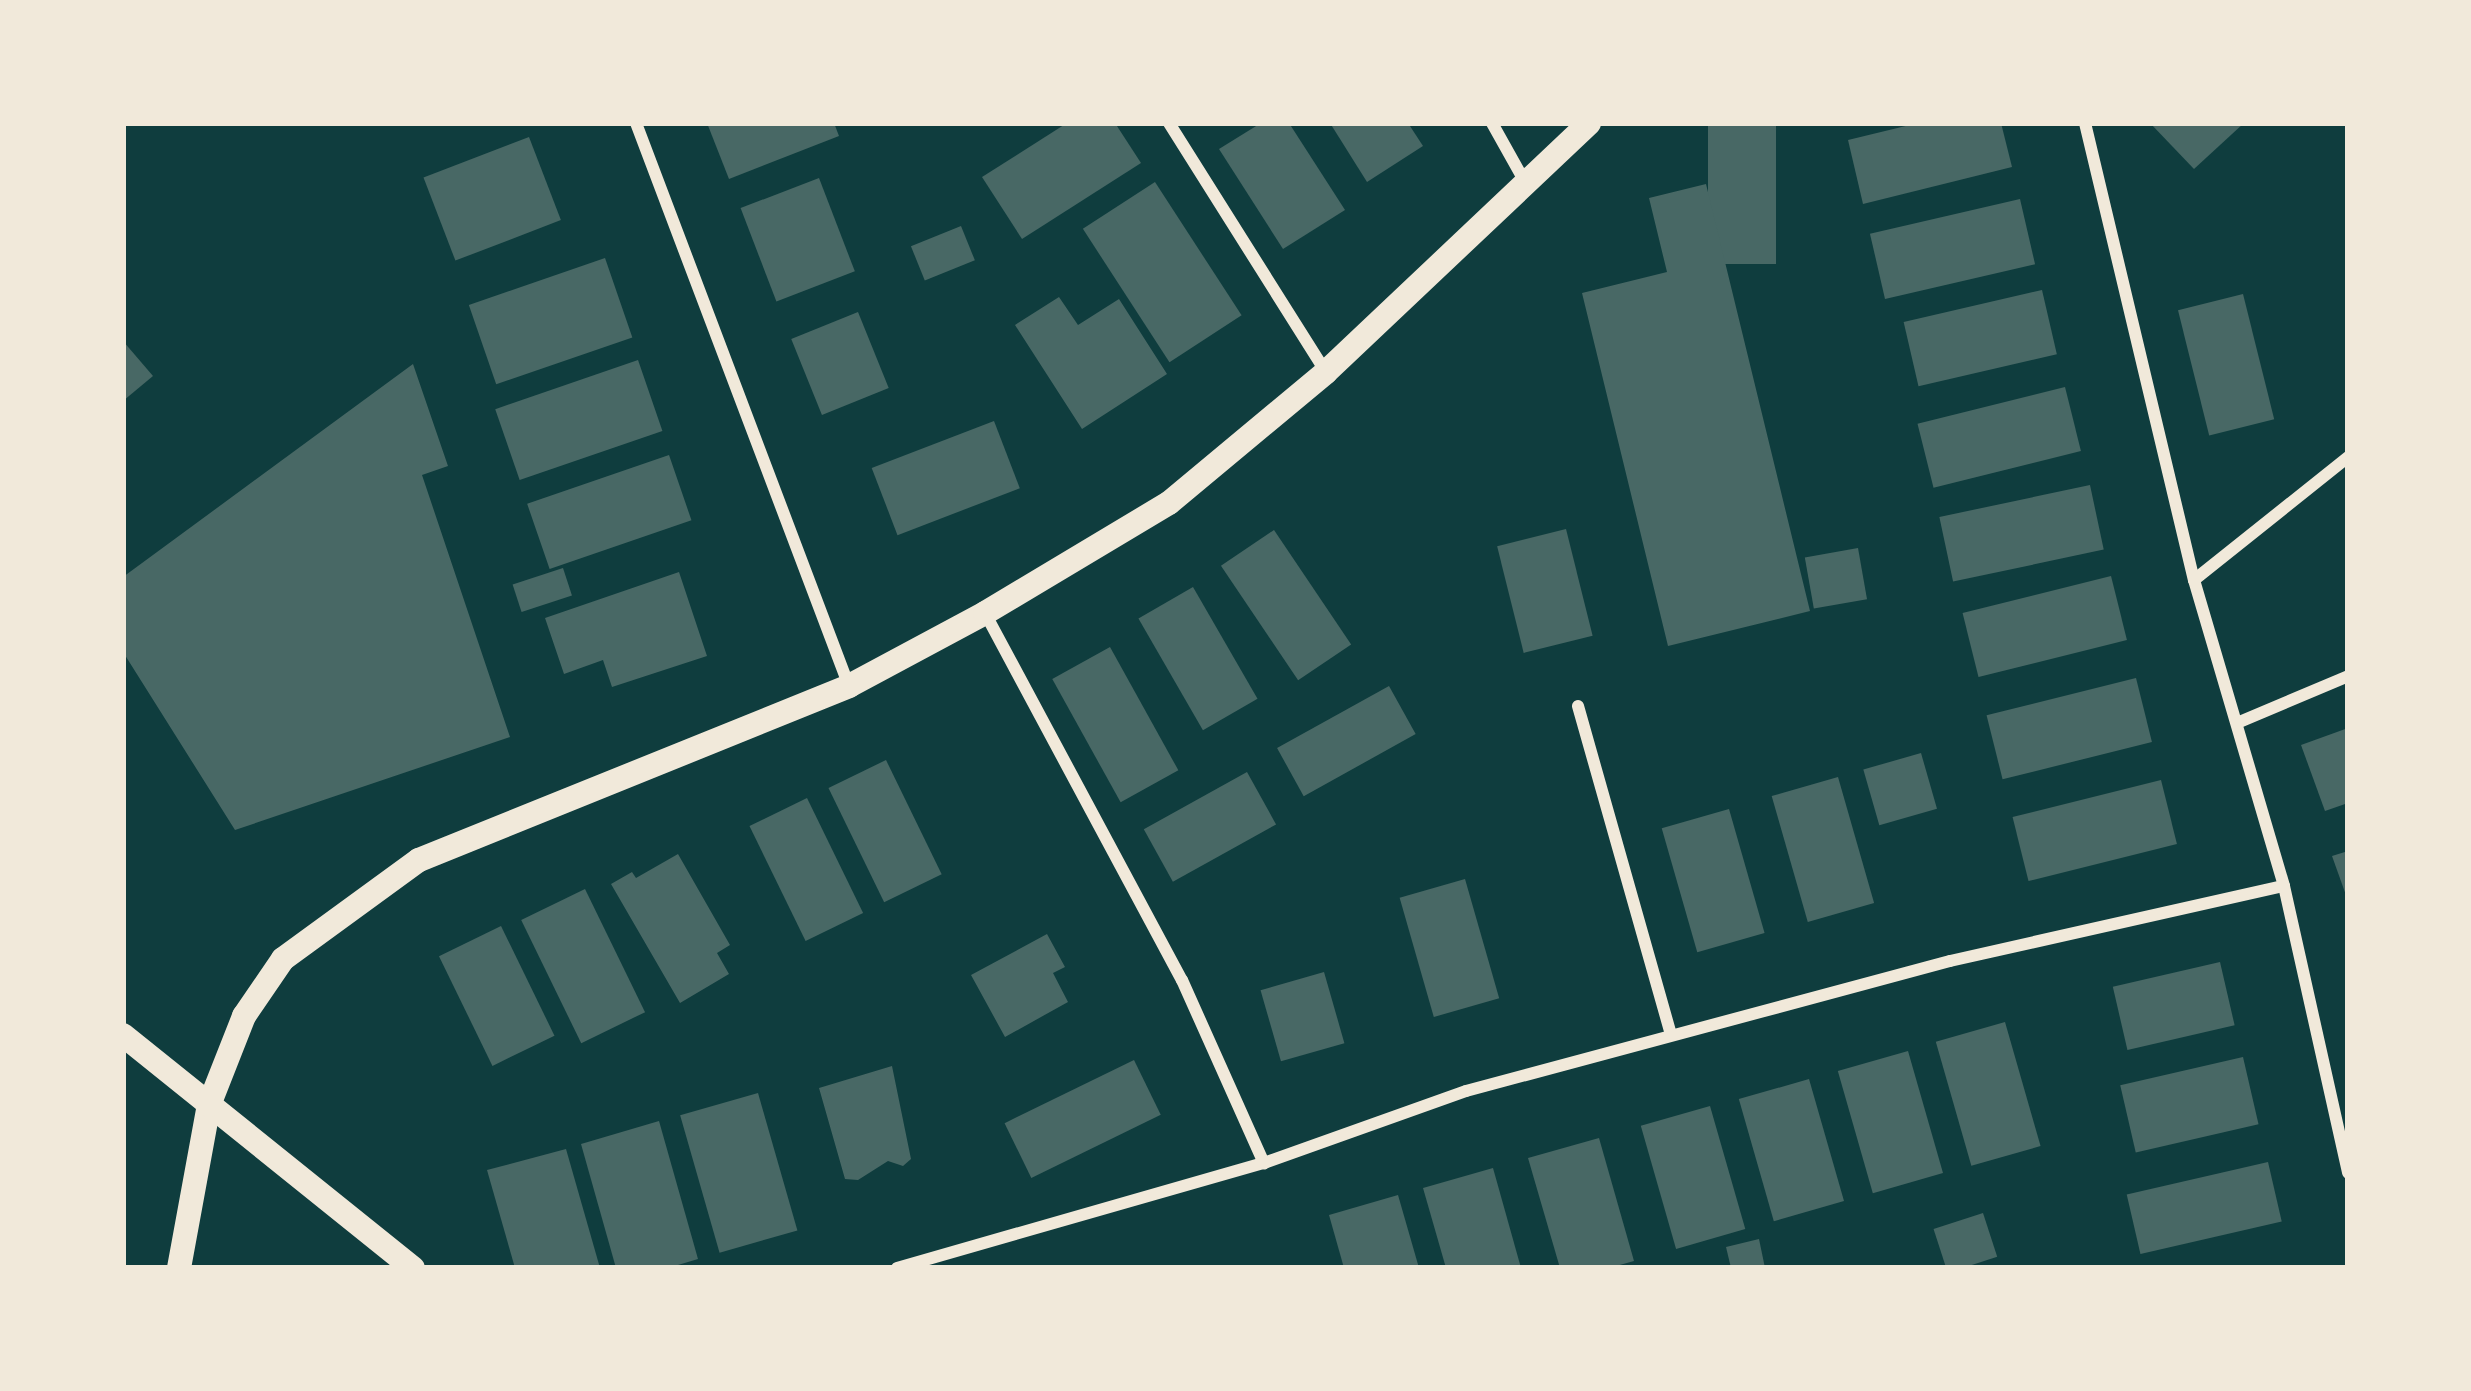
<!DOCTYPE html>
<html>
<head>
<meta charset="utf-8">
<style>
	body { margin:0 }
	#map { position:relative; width:2471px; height:1391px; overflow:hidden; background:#0f3d3e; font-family:"DejaVu Sans",sans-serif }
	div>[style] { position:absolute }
	.building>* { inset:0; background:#486865; transform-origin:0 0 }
	.minor>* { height:12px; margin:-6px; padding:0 6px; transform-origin:6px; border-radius:6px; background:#f1e9da }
	.secondary>* { height:24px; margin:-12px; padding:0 12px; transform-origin:12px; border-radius:12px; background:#f1e9da }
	span { translate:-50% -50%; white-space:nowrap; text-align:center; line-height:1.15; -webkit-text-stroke:12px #f1e9da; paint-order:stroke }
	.frame { position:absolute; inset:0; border:126px solid #f1e9da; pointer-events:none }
</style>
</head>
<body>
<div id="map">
	<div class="building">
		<div style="clip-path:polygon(707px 123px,834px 123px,839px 136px,729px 179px)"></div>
		<div style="clip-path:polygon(1067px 123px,1115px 123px,1141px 163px,1022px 239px,982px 177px)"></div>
		<div style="clip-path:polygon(1261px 123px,1289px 123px,1345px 210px,1283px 249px,1219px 149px)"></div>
		<div style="clip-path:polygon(1330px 123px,1408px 123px,1423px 146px,1367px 182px)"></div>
		<div style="left:1708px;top:123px;width:68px;height:141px"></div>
		<div style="clip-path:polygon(1918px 123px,2001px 123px,2012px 167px,1863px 204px,1848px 140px)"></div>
		<div style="clip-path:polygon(2150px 123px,2244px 123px,2194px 169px)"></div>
		<div style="left:529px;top:137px;width:89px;height:113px;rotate:69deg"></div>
		<div style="left:819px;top:178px;width:100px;height:84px;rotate:69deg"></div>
		<div style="left:1155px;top:182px;width:159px;height:86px;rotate:57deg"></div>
		<div style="clip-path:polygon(1706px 184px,1810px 611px,1668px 646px,1582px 293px,1667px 272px,1649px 198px)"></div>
		<div style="left:2020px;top:199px;width:67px;height:154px;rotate:77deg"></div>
		<div style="left:961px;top:226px;width:37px;height:54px;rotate:68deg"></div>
		<div style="left:605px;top:258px;width:84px;height:144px;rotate:71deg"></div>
		<div style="left:2042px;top:290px;width:66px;height:142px;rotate:77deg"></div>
		<div style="left:2243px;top:294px;width:129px;height:67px;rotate:76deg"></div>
		<div style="clip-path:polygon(1059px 297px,1078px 325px,1119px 299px,1167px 374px,1082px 429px,1015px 325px)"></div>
		<div style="left:858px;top:312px;width:82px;height:72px;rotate:68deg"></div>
		<div style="clip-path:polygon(123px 341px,153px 376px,123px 401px)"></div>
		<div style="left:638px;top:360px;width:75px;height:151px;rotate:71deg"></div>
		<div style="clip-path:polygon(413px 364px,448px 466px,422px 475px,510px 737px,235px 830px,123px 652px,123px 577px)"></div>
		<div style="left:2065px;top:387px;width:66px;height:152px;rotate:76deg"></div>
		<div style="left:994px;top:421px;width:72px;height:131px;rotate:69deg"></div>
		<div style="left:669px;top:455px;width:69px;height:150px;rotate:71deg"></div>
		<div style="left:2090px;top:485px;width:66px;height:154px;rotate:78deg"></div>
		<div style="left:1566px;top:529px;width:110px;height:71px;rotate:76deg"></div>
		<div style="left:1274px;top:530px;width:138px;height:64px;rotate:56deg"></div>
		<div style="left:1858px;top:548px;width:52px;height:54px;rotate:80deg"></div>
		<div style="left:563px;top:568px;width:29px;height:53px;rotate:72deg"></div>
		<div style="clip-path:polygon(679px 572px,707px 656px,612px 687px,603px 660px,564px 674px,545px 618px)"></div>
		<div style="left:2111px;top:576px;width:66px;height:153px;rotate:76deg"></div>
		<div style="left:1193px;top:587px;width:129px;height:63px;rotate:60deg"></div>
		<div style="left:1110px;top:647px;width:141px;height:66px;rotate:61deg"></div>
		<div style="left:2136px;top:678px;width:66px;height:154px;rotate:76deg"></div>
		<div style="left:1389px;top:686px;width:55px;height:128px;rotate:61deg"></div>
		<div style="clip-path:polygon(2348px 728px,2348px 803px,2325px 811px,2301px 745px)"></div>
		<div style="left:1921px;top:753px;width:58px;height:60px;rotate:74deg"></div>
		<div style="left:886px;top:760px;width:127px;height:64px;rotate:64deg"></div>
		<div style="left:1247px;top:772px;width:60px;height:118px;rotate:61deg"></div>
		<div style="left:1838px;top:777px;width:131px;height:69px;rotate:74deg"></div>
		<div style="left:2161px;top:780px;width:66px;height:153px;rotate:76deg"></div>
		<div style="left:807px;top:798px;width:128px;height:64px;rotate:64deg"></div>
		<div style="left:1729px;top:809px;width:129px;height:70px;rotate:74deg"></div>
		<div style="clip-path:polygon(2348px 851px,2348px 898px,2347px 898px,2332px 856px)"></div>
		<div style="clip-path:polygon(678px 854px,730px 945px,717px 953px,729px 974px,680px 1003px,611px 884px,632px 872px,636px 878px)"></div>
		<div style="left:1465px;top:879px;width:124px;height:68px;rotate:74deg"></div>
		<div style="left:585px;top:889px;width:137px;height:71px;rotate:64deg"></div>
		<div style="left:501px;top:926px;width:122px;height:69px;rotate:64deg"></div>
		<div style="clip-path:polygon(1047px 934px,1065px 967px,1053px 973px,1068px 1002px,1005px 1037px,971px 975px)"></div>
		<div style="left:2220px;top:962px;width:65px;height:110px;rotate:77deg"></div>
		<div style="left:1324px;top:972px;width:74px;height:66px;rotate:74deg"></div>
		<div style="left:2005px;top:1022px;width:129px;height:72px;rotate:74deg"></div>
		<div style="left:1908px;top:1051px;width:127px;height:73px;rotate:74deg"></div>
		<div style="left:2243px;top:1057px;width:69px;height:126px;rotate:77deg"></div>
		<div style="left:1134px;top:1060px;width:61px;height:144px;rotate:64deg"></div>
		<div style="clip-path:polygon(892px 1066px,911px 1159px,903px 1166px,888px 1161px,858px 1180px,845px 1179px,819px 1088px)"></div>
		<div style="left:1809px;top:1079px;width:127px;height:73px;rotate:74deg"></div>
		<div style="left:758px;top:1093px;width:143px;height:81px;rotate:74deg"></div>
		<div style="left:1710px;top:1106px;width:128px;height:72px;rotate:74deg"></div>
		<div style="clip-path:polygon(659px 1121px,698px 1259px,668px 1268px,616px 1268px,581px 1144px)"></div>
		<div style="clip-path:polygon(1599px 1138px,1634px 1261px,1609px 1268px,1560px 1268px,1528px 1158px)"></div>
		<div style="clip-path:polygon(566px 1149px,600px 1268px,515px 1268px,487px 1170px)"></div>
		<div style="left:2268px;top:1162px;width:61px;height:145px;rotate:77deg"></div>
		<div style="clip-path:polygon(1493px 1168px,1521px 1268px,1446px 1268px,1423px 1188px)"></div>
		<div style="clip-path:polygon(1398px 1195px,1419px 1268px,1344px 1268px,1329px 1215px)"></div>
		<div style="left:1983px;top:1213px;width:46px;height:52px;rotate:72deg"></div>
		<div style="clip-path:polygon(1759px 1239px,1765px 1268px,1731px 1268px,1726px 1247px)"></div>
	</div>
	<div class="minor">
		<div style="left:636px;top:123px;width:602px;rotate:69.28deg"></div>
		<div style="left:1169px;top:123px;width:294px;rotate:57.8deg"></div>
		<div style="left:1492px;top:123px;width:68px;rotate:60.8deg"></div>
		<div style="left:2085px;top:123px;width:470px;rotate:76.6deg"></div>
		<div style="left:2194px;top:580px;width:319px;rotate:73.6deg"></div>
		<div style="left:2284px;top:886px;width:294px;rotate:77.4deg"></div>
		<div style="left:2194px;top:580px;width:197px;rotate:-38.6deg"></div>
		<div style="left:985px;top:613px;width:417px;rotate:61.8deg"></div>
		<div style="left:1182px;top:980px;width:201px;rotate:65.9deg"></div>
		<div style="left:1578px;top:706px;width:342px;rotate:74.2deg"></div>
		<div style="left:2237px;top:723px;width:121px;rotate:-22.9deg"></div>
		<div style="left:897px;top:1268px;width:382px;rotate:-16deg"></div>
		<div style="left:1264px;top:1163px;width:214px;rotate:-19.6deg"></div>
		<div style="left:1466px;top:1091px;width:501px;rotate:-15.03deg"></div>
		<div style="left:1950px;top:961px;width:342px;rotate:-12.7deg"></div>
	</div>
	<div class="secondary">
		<div style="left:123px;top:1035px;width:372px;rotate:38.8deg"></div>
		<div style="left:179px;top:1268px;width:166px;rotate:-79.6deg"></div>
		<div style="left:209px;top:1105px;width:96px;rotate:-68.5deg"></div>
		<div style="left:244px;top:1016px;width:69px;rotate:-55.6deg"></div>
		<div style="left:283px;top:959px;width:168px;rotate:-36.1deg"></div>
		<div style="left:419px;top:860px;width:464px;rotate:-22deg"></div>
		<div style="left:849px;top:686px;width:154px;rotate:-28.2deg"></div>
		<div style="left:985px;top:613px;width:214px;rotate:-30.9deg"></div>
		<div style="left:1169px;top:503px;width:204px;rotate:-39.8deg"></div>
		<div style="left:1326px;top:372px;width:362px;rotate:-43.4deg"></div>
	</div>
	<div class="frame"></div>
</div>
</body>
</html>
